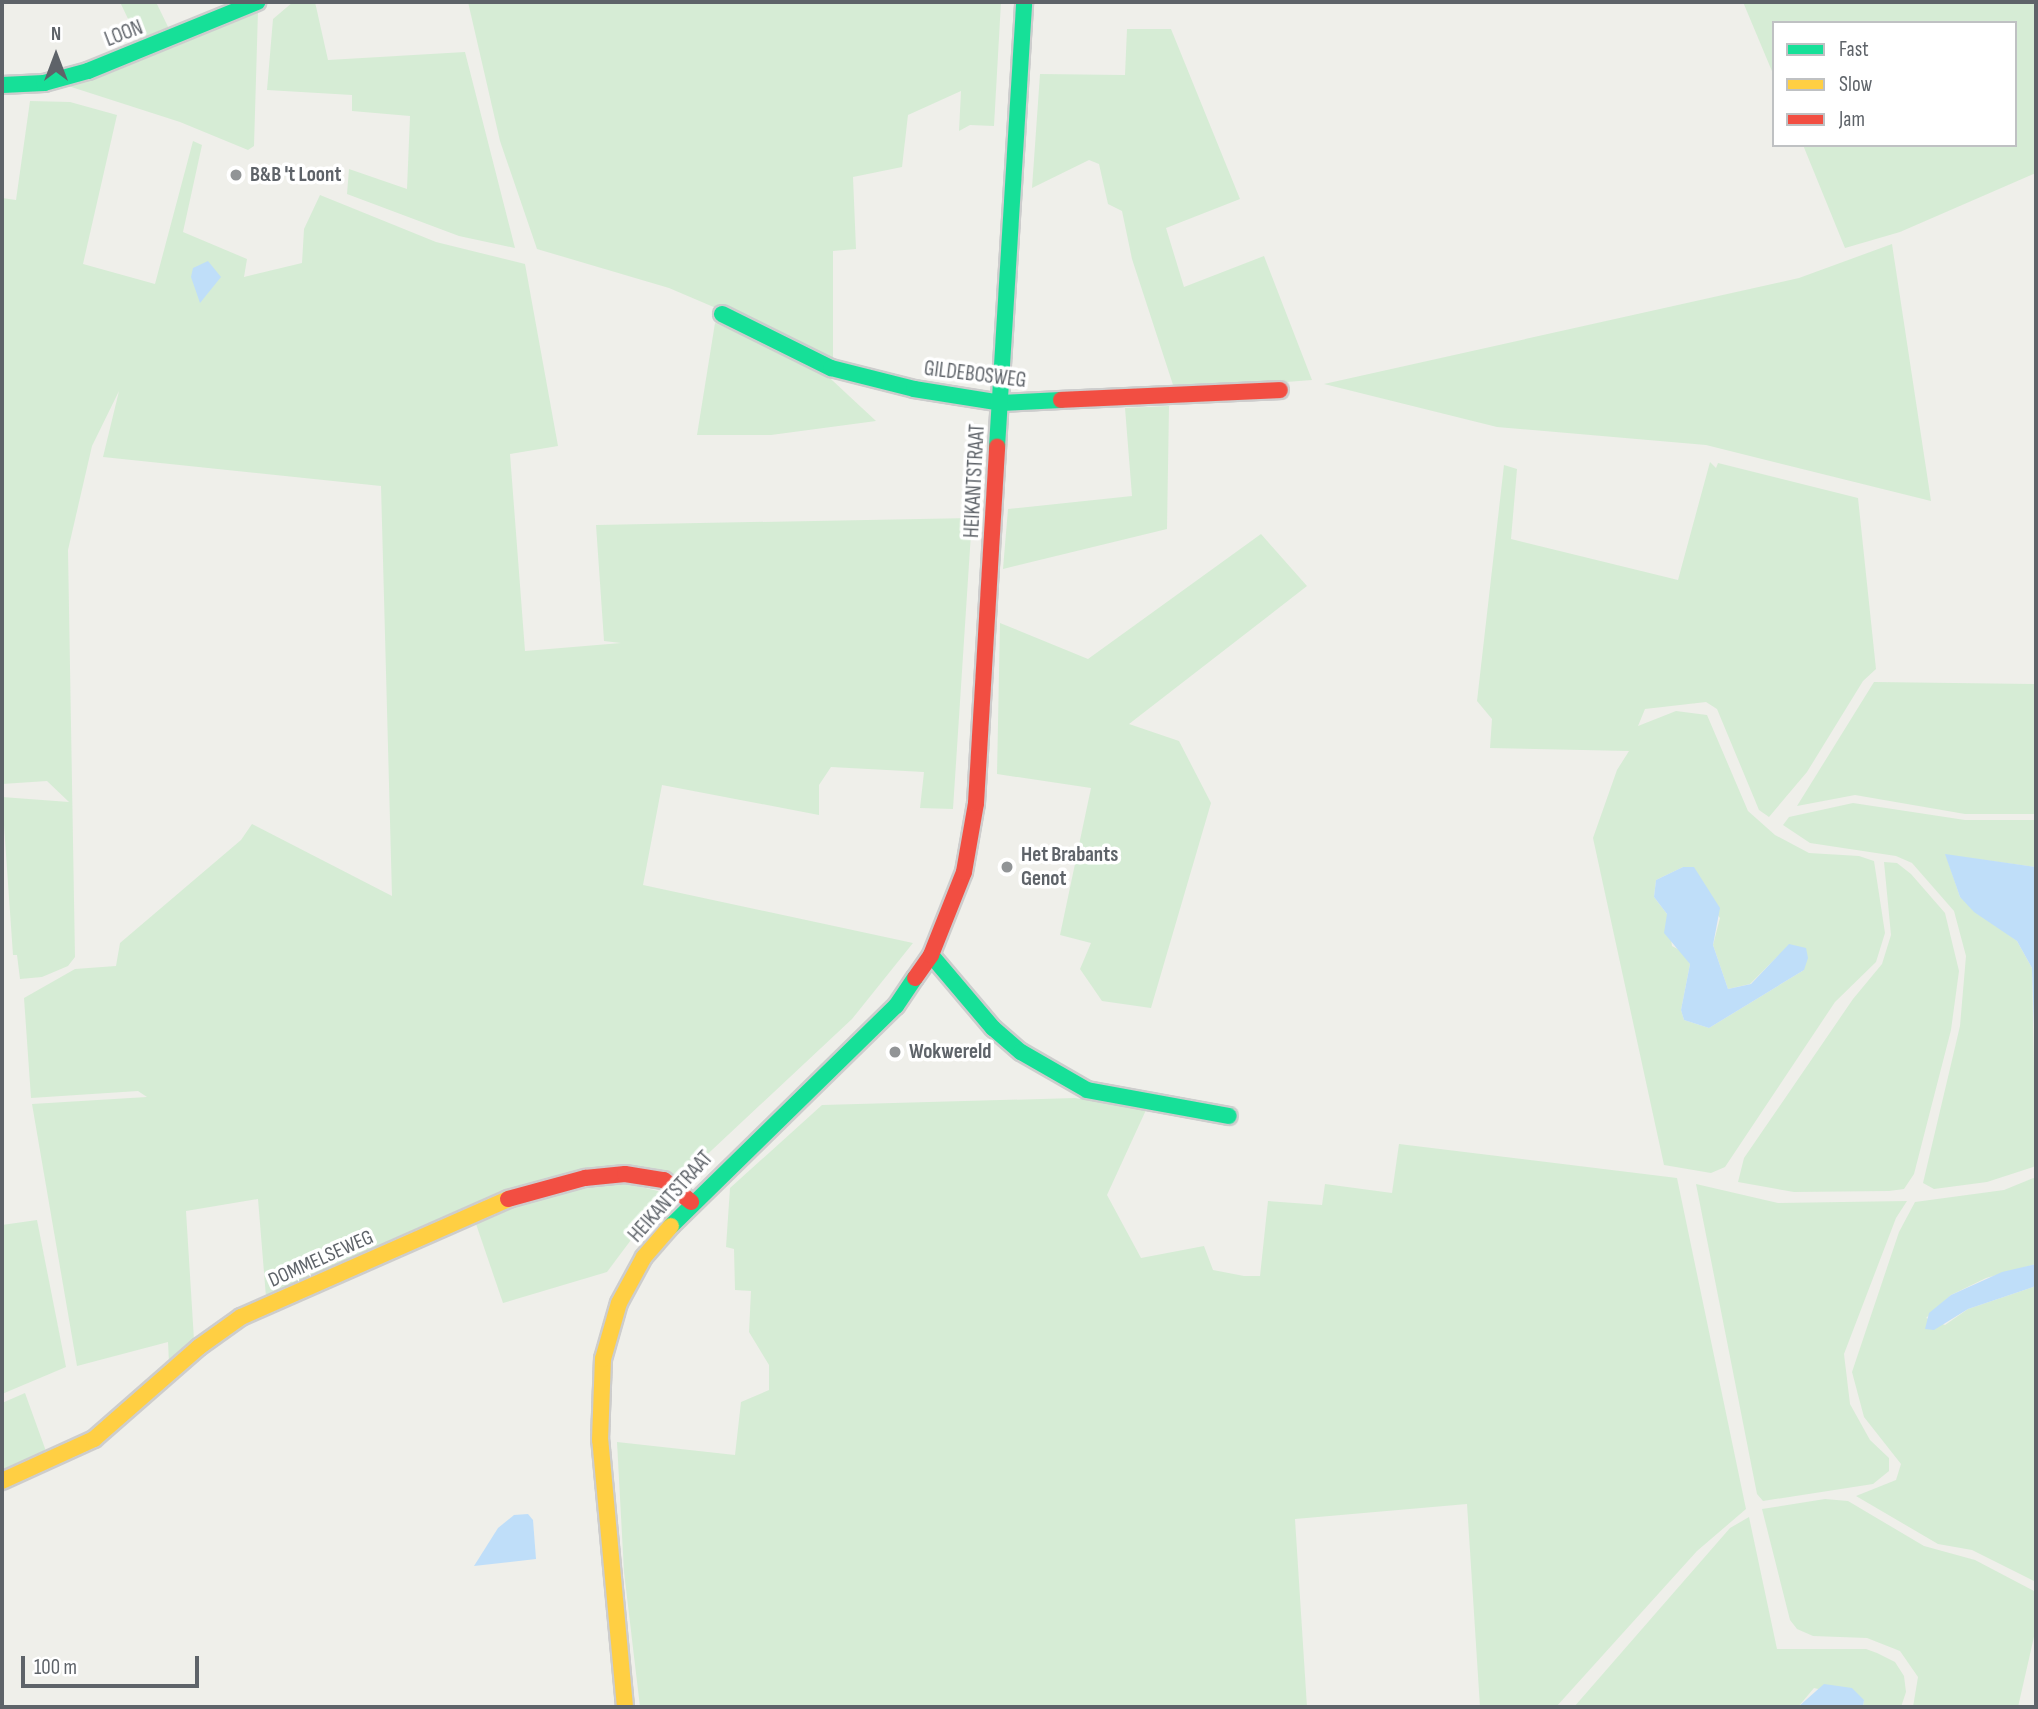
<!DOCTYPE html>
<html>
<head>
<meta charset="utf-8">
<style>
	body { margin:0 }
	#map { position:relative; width:2038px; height:1709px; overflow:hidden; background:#efefea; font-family:"Sofia Sans Condensed",sans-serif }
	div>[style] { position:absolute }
	.green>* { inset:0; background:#d6ecd5 }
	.water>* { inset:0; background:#bfdef9 }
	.roads { filter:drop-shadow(2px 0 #cdcdcd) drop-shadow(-2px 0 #cdcdcd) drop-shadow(0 2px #cdcdcd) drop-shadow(0 -2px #cdcdcd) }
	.fast>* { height:16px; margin:-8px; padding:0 8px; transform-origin:8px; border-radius:8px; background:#16e098 }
	.slow>* { height:16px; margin:-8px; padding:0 8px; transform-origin:8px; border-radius:8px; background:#ffcf43 }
	.jam>* { height:16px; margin:-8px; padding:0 8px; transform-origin:8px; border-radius:8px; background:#f24e42 }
	.dots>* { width:19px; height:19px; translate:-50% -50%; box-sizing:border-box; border:4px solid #fff; border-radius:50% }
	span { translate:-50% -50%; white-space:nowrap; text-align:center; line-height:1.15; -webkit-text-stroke:7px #fff; paint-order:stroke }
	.street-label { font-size:21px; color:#5e6369 }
	.poi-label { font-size:21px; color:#5e6369; font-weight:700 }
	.left { translate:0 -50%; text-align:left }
	.frame { position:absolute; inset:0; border:4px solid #5e6369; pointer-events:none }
	.legend { position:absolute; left:1772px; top:21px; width:245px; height:126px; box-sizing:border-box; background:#fff; border:2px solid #bfc1c3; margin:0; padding:9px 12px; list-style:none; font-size:21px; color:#5e6369 }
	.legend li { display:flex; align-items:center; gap:14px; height:35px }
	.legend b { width:35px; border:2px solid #bfc1c3 }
	.north { position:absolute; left:21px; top:21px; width:70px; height:70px; -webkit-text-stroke:5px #fff; paint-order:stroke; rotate:0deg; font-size:19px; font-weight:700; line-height:28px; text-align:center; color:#5e6369 }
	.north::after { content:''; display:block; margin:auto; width:24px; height:32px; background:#5e6369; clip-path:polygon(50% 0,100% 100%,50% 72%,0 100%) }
	.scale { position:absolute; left:21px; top:1656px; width:178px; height:32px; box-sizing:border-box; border:4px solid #5e6369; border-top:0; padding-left:9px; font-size:21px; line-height:24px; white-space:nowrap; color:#5e6369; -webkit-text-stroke:5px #fff; paint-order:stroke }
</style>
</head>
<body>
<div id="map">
	<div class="green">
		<div style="clip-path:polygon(120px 2px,156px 2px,171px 33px,140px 44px)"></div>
		<div style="clip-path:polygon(293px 2px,315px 2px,328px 60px,465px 52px,515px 248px,459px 236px,347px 194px,349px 169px,407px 189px,410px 116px,352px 111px,352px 95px,267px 90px,273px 19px)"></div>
		<div style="clip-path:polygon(468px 2px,1001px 2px,994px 126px,970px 125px,959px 131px,961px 91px,908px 115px,902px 167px,853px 177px,856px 249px,833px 251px,833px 358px,669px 288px,537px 249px,500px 141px)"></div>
		<div style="clip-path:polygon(1743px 2px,2036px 2px,2036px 173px,1900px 232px,1845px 248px,1803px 145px,2015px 145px,2015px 23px,1774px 23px,1774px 76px)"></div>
		<div style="clip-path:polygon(258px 11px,254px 146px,248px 150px,180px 122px,62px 84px)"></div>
		<div style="clip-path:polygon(1127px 29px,1171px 29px,1240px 199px,1166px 228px,1184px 287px,1264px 256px,1312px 380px,1175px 391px,1132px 259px,1122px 211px,1108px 204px,1099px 164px,1089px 160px,1032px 188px,1040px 74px,1125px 75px)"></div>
		<div style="clip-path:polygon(30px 101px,70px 102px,117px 115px,83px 264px,155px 284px,193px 141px,202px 145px,183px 232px,247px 259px,244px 277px,302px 263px,304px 229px,320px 195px,436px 242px,525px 264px,558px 446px,510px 454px,525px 651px,621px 643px,604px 641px,596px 525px,972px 518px,953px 809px,920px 808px,924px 772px,831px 767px,819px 785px,819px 815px,662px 785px,643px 885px,913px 943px,852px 1019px,681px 1179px,652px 1168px,581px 1172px,545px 1179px,266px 1297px,258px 1199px,186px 1211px,194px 1340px,169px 1363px,168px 1342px,77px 1366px,32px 1104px,147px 1097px,138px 1091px,31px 1098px,24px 998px,75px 969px,116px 966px,120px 943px,241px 840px,252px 824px,392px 896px,381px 486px,103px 457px,119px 391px,92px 446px,68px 550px,75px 957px,68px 966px,42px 977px,20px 979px,17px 955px,13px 955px,2px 797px,69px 802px,47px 781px,2px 784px,2px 198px,16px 200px)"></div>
		<div style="clip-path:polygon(1892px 244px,1931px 501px,1706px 445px,1497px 427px,1324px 384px,1799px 278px)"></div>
		<div style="clip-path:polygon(715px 323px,818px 367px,876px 421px,771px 435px,697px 435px)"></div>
		<div style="clip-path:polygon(1169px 406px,1167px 529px,1003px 569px,1008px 509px,1132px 496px,1125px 408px)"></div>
		<div style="clip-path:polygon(evenodd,1710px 462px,1716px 468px,1718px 463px,1858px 498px,1876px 669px,1863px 681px,1807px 772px,1769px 817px,1759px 810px,1717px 709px,1706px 702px,1645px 709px,1638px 726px,1676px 711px,1707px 715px,1748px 811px,1775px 835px,1809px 853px,1859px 856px,1874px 861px,1885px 933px,1876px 962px,1835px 1002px,1725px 1167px,1711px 1173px,1664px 1165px,1593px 838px,1617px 770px,1629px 751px,1490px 748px,1492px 719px,1477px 701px,1504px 465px,1517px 469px,1511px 539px,1678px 580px,1710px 462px,1683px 867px,1720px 918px,1713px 945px,1728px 989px,1750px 984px,1778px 956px,1804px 970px,1709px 1028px,1684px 1020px,1681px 1010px,1690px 964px,1685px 953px,1672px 946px,1667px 914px,1654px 897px,1656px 880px,1683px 867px)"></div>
		<div style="clip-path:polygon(1261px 534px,1307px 586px,1129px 724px,1179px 741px,1211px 803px,1151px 1008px,1102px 1001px,1080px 969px,1091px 943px,1060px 935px,1091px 788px,997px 774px,1000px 623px,1088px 659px)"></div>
		<div style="clip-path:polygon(1874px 682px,2036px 684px,2036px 814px,1965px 814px,1855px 795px,1797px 806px)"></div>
		<div style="clip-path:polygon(1853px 803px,1965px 820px,2036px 820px,2036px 867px,1946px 855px,1960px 897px,2017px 941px,2032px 968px,2036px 1166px,1987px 1182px,1934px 1189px,1923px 1183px,1960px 1026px,1966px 956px,1954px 911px,1912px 863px,1896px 856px,1810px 843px,1783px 825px,1789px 817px)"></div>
		<div style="clip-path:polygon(1884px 862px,1897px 863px,1911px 874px,1945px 913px,1959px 971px,1951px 1030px,1914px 1174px,1904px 1189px,1889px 1191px,1794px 1192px,1738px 1182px,1744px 1158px,1853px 999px,1882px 964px,1891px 935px)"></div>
		<div style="clip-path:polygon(1075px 1098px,1146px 1110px,1107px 1195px,1141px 1258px,1204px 1246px,1213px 1270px,1244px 1276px,1260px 1276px,1268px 1201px,1322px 1205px,1325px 1184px,1392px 1193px,1399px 1144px,1677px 1178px,1746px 1509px,1697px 1551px,1556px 1707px,1480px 1707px,1467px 1504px,1295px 1519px,1307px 1707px,640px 1707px,624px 1572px,617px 1442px,735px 1455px,741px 1402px,769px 1390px,769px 1365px,749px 1332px,751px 1291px,735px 1290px,734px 1249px,726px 1247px,730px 1188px,822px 1105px)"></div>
		<div style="clip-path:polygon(2036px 1177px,2036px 1264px,1986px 1278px,1951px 1295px,1926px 1318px,1945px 1325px,1968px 1309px,2036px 1286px,2036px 1582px,1972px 1550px,1938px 1544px,1856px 1496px,1896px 1480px,1901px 1464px,1864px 1417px,1852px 1372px,1899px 1232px,1915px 1202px,2004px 1190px)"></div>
		<div style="clip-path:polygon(621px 1182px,666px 1193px,607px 1272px,503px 1303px,475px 1221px,568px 1185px)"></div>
		<div style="clip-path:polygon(1696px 1184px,1778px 1203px,1907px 1201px,1896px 1218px,1844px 1354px,1850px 1404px,1870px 1440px,1889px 1458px,1889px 1471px,1873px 1484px,1763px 1501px,1757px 1494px)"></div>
		<div style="clip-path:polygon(37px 1220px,66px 1367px,2px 1394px,2px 1225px)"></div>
		<div style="clip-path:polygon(25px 1393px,47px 1454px,2px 1473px,2px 1403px)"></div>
		<div style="clip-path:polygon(1825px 1499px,1848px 1501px,1924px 1546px,1975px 1560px,2036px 1592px,2036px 1628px,2018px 1707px,1913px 1707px,1918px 1677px,1900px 1651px,1867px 1638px,1813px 1636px,1797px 1629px,1790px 1620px,1762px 1509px)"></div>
		<div style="clip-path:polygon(1749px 1517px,1777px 1649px,1866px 1649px,1877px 1653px,1895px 1662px,1904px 1676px,1906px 1692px,1901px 1707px,1863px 1707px,1864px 1700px,1814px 1688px,1798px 1707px,1574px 1707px,1730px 1528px)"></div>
	</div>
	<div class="water">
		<div style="clip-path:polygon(208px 261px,221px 277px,200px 303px,191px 277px,193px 268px)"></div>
		<div style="clip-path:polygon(1945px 854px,2036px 867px,2036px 1086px,2032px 968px,2017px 941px,1974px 912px,1960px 897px)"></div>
		<div style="clip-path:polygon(1683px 867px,1694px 867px,1720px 908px,1713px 945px,1728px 989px,1751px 984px,1789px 944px,1806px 948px,1808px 958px,1804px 970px,1709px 1028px,1684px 1020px,1681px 1010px,1690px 964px,1664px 933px,1667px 914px,1654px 897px,1656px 880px)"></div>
		<div style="clip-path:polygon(2036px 1264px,2036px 1286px,1968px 1309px,1934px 1330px,1925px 1329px,1929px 1313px,1951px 1295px,2002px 1272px)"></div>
		<div style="clip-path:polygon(528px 1514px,533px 1520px,536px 1559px,474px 1566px,498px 1528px,514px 1515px)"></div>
		<div style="clip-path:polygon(1824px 1684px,1852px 1688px,1864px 1700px,1863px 1707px,1798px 1707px)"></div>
	</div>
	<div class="roads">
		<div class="fast">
			<div style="left:2px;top:85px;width:42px;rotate:-2.7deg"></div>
			<div style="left:44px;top:83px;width:46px;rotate:-15.3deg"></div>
			<div style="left:88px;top:71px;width:183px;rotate:-22.2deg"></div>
			<div style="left:722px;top:314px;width:122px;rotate:26.4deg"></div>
			<div style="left:831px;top:368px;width:86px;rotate:14.2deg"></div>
			<div style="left:914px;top:389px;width:88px;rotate:9.1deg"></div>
			<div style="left:1001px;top:403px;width:60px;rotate:-2.9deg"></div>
			<div style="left:997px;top:447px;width:446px;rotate:-86.5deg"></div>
			<div style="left:931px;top:955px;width:96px;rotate:49.7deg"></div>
			<div style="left:993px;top:1028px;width:37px;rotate:41deg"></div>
			<div style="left:1021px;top:1052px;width:76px;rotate:29.9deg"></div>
			<div style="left:1087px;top:1090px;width:144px;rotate:10.4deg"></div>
			<div style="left:671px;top:1226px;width:315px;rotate:-44.4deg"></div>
			<div style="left:896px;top:1006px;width:34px;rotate:-56deg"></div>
		</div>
		<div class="slow">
			<div style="left:2px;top:1481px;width:101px;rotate:-24.5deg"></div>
			<div style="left:94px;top:1439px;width:140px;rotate:-41.2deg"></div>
			<div style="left:199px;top:1347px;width:52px;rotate:-35.5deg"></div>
			<div style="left:241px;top:1317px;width:292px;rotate:-23.8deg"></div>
			<div style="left:625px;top:1707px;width:268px;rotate:-95.3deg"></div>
			<div style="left:600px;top:1440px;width:81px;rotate:-87.9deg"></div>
			<div style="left:603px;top:1359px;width:58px;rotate:-74.1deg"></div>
			<div style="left:619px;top:1303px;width:52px;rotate:-61.5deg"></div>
			<div style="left:644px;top:1257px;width:41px;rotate:-48.9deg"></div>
		</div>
		<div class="jam">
			<div style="left:1061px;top:400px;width:219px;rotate:-2.6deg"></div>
			<div style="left:915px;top:978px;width:28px;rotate:-55deg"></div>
			<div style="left:931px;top:955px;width:89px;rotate:-68.3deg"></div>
			<div style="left:964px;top:872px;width:70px;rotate:-80.1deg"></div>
			<div style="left:976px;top:803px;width:357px;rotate:-86.6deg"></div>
			<div style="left:508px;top:1199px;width:80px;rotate:-15.3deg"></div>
			<div style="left:585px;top:1178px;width:40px;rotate:-5.7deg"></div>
			<div style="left:625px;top:1174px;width:39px;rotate:9deg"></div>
			<div style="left:664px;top:1180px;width:35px;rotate:39deg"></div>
		</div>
	</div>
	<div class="dots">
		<div style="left:236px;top:175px;background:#919496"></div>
		<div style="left:1007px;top:867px;background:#919496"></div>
		<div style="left:895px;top:1052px;background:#919496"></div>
	</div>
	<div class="street-label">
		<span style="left:124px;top:34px;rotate:-21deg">LOON</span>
		<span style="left:975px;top:375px;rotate:7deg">GILDEBOSWEG</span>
		<span style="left:975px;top:481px;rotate:-87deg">HEIKANTSTRAAT</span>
		<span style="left:671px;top:1197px;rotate:-48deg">HEIKANTSTRAAT</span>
		<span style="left:321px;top:1259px;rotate:-24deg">DOMMELSEWEG</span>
	</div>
	<div class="poi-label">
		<span class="left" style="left:250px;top:175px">B&amp;B 't Loont</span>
		<span class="left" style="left:1021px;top:867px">Het Brabants<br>Genot</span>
		<span class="left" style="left:909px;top:1052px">Wokwereld</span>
	</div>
	<div class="frame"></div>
	<ul class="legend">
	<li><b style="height:9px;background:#16e098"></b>Fast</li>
	<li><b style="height:9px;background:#ffcf43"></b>Slow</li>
	<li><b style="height:9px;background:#f24e42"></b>Jam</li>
	</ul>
	<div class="north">N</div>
	<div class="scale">100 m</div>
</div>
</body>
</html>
